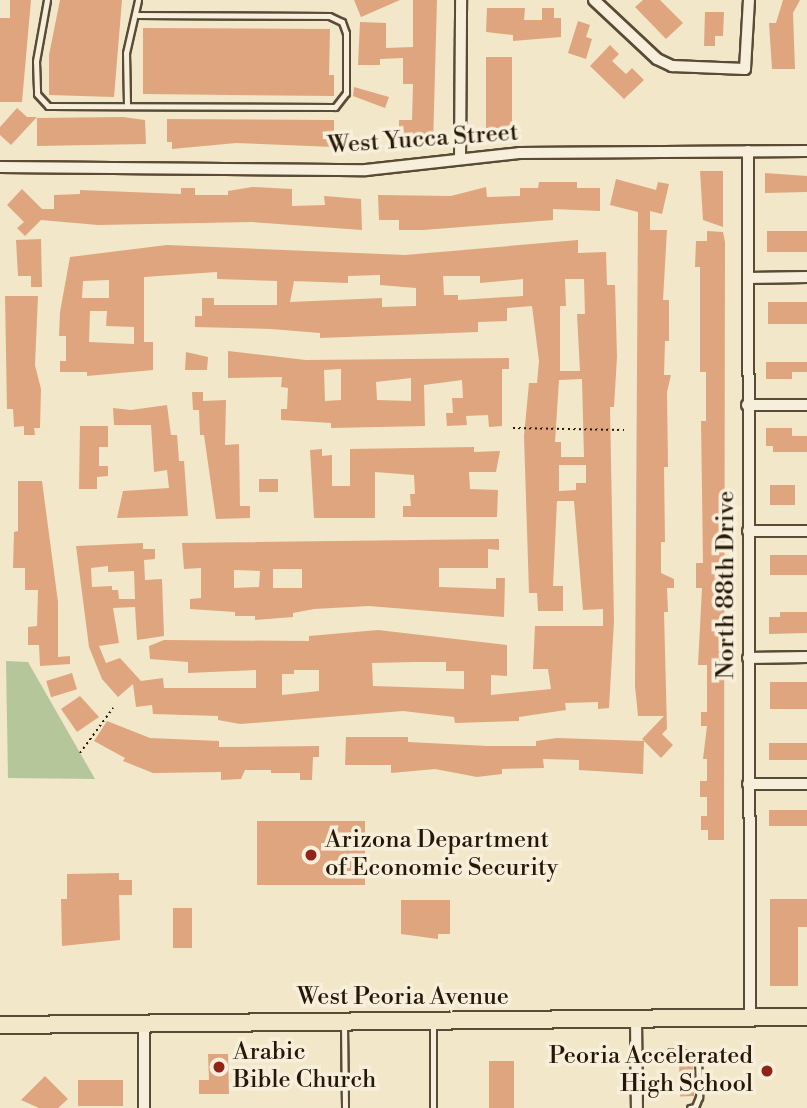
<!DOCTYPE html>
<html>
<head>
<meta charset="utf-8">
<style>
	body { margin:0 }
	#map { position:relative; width:807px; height:1108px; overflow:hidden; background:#f2e7c8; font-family:"Libre Bodoni",serif }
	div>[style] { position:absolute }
	.green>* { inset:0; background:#b5c79a }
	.building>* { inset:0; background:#dfa57f; transform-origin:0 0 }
	.path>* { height:2px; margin-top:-1px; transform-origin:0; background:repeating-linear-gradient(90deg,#261806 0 2px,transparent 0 5.5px) }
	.roads { filter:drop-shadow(2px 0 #594c36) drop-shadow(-2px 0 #594c36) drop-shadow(0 2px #594c36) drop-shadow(0 -2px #594c36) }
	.service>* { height:5px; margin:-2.5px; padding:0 2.5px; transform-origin:2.5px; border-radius:2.5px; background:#f7efdb }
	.minor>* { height:10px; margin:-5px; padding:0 5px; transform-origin:5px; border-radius:5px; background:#f7efdb }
	.primary>* { height:16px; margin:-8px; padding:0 8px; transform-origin:8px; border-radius:8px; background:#f2e7c8 }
	.dots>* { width:19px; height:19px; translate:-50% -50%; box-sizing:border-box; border:4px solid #f7efdb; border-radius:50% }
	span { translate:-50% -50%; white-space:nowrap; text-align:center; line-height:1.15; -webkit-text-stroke:7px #f7efdb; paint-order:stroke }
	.street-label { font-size:24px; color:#261806 }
	.poi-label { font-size:24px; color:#261806 }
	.left { translate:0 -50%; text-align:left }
	.right { translate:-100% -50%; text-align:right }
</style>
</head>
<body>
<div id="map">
	<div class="green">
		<div style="clip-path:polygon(6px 661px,28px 662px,95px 779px,8px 778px)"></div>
	</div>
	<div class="building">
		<div style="clip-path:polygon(10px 0,31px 0,22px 102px,0 102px,0 18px,10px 18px)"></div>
		<div style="clip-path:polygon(60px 0,122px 0,114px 97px,49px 95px,49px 55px)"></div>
		<div style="clip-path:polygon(354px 0,400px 0,361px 17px)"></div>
		<div style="clip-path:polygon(413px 0,437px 0,433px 145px,410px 145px,410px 139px,399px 139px,399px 120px,412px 120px,413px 84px,403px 84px,403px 58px,380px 59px,380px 65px,358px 65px,360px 22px,386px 23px,386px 48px,413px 47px)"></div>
		<div style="clip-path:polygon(643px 0,660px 0,683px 23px,666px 39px,635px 7px)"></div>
		<div style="clip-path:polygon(783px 0,800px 0,793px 13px,795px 69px,772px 69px,769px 23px,776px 23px)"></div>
		<div style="clip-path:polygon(487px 8px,525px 8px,524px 20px,542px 20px,542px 8px,554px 8px,554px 18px,561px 18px,561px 37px,513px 41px,513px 35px,486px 32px)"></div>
		<div style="clip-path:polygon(705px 12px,724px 12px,723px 36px,715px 36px,715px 46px,704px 46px)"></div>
		<div style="clip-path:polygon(578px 21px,590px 25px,586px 37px,592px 39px,586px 59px,568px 53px)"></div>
		<div style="clip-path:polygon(143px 28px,330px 29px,329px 75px,334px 75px,334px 96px,143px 94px)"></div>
		<div style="clip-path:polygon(610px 45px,619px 54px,612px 61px,626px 74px,632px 68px,644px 80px,624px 99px,590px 66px)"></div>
		<div style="left:486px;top:57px;width:26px;height:71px"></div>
		<div style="clip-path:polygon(354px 87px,389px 97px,385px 108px,353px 96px)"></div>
		<div style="clip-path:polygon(17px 108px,27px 117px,37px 117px,11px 145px,0 135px,0 127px)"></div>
		<div style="clip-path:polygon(123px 117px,145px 120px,146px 144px,37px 146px,37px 118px)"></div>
		<div style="clip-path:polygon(167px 119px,334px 120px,334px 147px,236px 143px,172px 149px,172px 142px,167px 142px)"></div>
		<div style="clip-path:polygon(700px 171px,723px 171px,723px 227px,703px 220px)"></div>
		<div style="clip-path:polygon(765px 173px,807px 176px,807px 192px,765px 193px)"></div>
		<div style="clip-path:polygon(616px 179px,656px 190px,658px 182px,669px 184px,662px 214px,650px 211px,650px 230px,667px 230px,663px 300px,669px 300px,669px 341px,665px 341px,664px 375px,671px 375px,667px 392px,668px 467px,664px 467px,665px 542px,661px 542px,661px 573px,674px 579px,674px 588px,667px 588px,668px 612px,664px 612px,667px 729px,662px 734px,673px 745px,661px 758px,642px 739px,664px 716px,638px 716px,635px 686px,638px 212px,610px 205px)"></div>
		<div style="clip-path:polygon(539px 182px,577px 182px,577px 188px,600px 188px,600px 211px,553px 209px,553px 220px,423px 230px,399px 230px,399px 220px,379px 220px,378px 195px,451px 196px,486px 187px,487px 197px,520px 196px,520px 188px,538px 188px)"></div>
		<div style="clip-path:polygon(252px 187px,292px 189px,292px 206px,325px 205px,324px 196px,361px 199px,362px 230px,251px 222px,98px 225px,41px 220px,25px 236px,17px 228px,24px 222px,7px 205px,22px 189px,42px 209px,54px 209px,54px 195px,80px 194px,80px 190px,181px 194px,181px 188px,195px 188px,195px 195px,228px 195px,228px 191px)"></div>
		<div style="clip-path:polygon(707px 231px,723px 232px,725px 242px,724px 840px,708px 840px,708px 830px,701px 830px,701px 816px,707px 816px,707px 797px,700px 797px,700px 781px,707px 781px,707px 759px,703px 759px,707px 726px,701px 726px,701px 712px,707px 712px,707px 665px,698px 665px,702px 588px,696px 588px,696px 563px,703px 563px,701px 421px,706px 421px,706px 372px,700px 372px,700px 267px,695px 267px,696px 241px,707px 241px)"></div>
		<div style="left:807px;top:231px;width:21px;height:40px;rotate:90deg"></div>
		<div style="clip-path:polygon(41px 239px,42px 287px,31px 287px,31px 276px,18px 276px,16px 240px)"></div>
		<div style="clip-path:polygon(evenodd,578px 240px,578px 253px,606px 252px,607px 285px,615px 285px,617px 357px,614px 407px,610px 407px,614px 621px,609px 708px,598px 709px,598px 702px,565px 703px,566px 710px,519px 717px,519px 721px,455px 723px,454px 717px,403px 711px,240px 724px,218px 720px,218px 716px,153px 714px,152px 705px,136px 707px,133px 684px,118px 697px,102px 679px,89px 647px,76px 546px,143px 543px,143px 549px,155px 549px,155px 559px,144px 560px,145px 580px,162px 579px,164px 636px,137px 640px,135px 607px,113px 608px,119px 643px,99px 646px,106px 663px,120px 658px,141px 681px,163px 678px,164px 688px,256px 688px,256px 670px,188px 673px,188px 662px,150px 659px,149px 646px,164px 640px,309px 641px,309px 636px,378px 630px,507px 645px,507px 676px,491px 675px,491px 695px,551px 689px,548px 669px,533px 669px,535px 626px,603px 626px,603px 609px,583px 610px,574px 501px,557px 501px,553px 586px,563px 586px,563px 611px,538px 611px,537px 593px,529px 593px,524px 436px,529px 383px,537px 383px,539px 361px,532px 306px,507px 308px,507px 321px,478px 322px,478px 332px,320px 338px,320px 333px,271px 329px,195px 327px,195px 316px,202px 316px,202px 298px,214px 298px,214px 305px,277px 305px,277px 281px,217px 279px,217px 272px,144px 277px,144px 342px,153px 342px,153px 370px,87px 376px,87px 372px,60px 372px,60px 361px,66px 361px,66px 336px,59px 336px,60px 312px,70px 257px,167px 245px,405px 255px,578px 240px,380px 275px,380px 285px,416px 288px,416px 306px,382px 307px,382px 298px,290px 302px,294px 281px,348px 283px,348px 276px,380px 275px,578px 240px,443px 276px,480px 276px,480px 283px,523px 279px,523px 296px,458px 300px,458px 295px,444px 295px,443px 276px,578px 240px,565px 279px,584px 279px,585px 314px,577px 314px,580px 371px,560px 371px,560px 306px,566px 306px,565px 279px,578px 240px,109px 280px,109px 298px,82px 298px,83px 281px,109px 280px,578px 240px,90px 311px,107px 311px,106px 326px,134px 327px,134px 344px,89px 342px,90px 311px,578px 240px,582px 379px,584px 457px,561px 457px,561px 442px,555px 442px,559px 380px,582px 379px,578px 240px,559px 465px,586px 465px,586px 483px,576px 483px,576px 490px,559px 491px,559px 465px,578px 240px,108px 566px,108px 572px,134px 571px,135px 599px,119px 599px,118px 590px,112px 590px,112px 586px,92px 587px,91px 568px,108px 566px,578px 240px,414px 662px,446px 662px,446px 671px,464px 671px,464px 689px,373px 686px,372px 663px,414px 662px,578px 240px,294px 670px,319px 670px,319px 691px,282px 695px,282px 674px,294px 674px,294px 670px)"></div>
		<div style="clip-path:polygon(5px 296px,38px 296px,35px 365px,41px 389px,40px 428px,34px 428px,35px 435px,24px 435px,24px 426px,14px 427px,13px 409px,7px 409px)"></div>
		<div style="left:768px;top:302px;width:39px;height:22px"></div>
		<div style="clip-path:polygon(evenodd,228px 351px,306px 360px,509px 358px,509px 369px,502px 369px,502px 426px,489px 427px,488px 415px,466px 416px,467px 425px,447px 426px,446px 413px,453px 413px,452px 398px,463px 398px,462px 380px,424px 385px,425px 426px,331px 428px,331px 423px,281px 420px,281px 409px,287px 409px,288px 388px,281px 387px,282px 377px,228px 378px,228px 351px,341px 369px,341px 400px,325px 401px,324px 370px,341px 369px,228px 351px,411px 378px,411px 401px,377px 400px,376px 382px,411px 378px)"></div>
		<div style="clip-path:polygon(186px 352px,208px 357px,207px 370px,185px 370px)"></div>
		<div style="clip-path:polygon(766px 362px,807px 362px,807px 372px,792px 372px,792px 379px,766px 379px)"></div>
		<div style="clip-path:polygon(192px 392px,203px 392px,203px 401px,226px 400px,225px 445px,239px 444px,240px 506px,250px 506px,250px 518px,216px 519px,204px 435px,200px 435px,199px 410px,193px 410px)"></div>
		<div style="clip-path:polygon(167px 405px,171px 435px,177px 435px,179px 461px,184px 461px,188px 516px,117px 518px,123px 491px,169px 488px,167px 470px,154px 472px,151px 425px,114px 425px,113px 408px,131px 410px)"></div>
		<div style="clip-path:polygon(80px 426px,108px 426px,108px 447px,99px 447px,99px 466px,108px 466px,108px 476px,97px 477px,97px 489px,79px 489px)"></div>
		<div style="clip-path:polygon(766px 428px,792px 428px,792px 436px,807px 436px,807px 452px,773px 452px,773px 446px,766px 446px)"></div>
		<div style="clip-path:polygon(474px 447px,474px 452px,500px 451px,496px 472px,469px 472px,470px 489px,498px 490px,497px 517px,403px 517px,403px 506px,411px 506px,410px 494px,415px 494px,414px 475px,375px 472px,375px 518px,314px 518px,310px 450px,322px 449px,322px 456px,332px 455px,332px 486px,350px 486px,350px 449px)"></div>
		<div style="left:259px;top:479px;width:19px;height:13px"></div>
		<div style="clip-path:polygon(18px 481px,42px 481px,58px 602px,58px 657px,70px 656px,70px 664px,40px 666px,39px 645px,28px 645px,28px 627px,37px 626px,38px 590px,25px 590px,25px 568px,13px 568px,14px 532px,18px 531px)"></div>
		<div style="left:770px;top:485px;width:25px;height:20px"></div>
		<div style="clip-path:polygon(evenodd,499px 539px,499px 550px,488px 549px,488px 568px,439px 568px,439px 587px,496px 589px,496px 578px,505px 578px,504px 617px,369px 606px,314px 609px,293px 613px,293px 617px,255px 620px,255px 616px,235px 616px,235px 612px,190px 609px,190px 599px,201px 598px,201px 568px,184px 569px,182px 543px,499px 539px,273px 569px,302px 569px,302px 588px,273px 588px,273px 569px,499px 539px,234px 570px,260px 571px,259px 587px,234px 588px,234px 570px)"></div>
		<div style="left:770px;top:555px;width:37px;height:20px"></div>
		<div style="clip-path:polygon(780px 612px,807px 612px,807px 633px,769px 634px,769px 617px,780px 617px)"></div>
		<div style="left:72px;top:673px;width:17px;height:27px;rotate:73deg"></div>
		<div style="left:770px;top:682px;width:37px;height:27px"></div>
		<div style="clip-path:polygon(80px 696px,99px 717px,77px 732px,61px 709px)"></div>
		<div style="clip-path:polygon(107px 721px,150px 738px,219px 741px,219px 747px,319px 746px,319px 757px,313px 757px,312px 780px,300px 780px,300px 773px,271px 773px,271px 770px,245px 770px,241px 779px,221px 780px,221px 772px,153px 773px,123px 761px,125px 758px,94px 741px)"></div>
		<div style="clip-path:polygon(346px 737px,408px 737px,408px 742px,488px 746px,536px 746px,536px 741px,557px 738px,644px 741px,643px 774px,579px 770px,579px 760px,543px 759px,544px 768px,502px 769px,502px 774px,477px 777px,435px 769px,391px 773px,391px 765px,345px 765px)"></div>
		<div style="left:769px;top:743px;width:38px;height:17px"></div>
		<div style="left:769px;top:810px;width:38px;height:16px"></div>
		<div style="left:257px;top:821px;width:108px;height:64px"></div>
		<div style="clip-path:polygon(119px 873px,119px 880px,132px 880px,132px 895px,119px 895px,120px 940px,62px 946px,61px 899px,67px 899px,67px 874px)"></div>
		<div style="clip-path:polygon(770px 899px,807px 899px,807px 927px,798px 927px,798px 986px,770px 986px)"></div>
		<div style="clip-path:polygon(401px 900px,450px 900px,450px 934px,438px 934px,438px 939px,401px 934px)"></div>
		<div style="left:173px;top:908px;width:19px;height:40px"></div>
		<div style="clip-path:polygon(208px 1054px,228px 1054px,229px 1094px,199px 1094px,199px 1080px,209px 1080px)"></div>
		<div style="left:489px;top:1061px;width:25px;height:47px"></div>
		<div style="left:693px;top:1062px;width:34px;height:14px;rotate:88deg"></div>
		<div style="clip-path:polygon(45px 1076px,68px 1099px,58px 1108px,39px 1108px,21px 1100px)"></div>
		<div style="left:78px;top:1080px;width:45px;height:26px"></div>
	</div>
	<div class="path">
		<div style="left:513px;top:428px;width:111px;rotate:1deg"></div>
		<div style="left:80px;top:753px;width:56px;rotate:-53.7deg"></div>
	</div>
	<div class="roads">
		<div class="service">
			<div style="left:47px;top:0;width:62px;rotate:100.2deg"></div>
			<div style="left:36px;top:61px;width:33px;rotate:88deg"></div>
			<div style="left:37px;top:94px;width:16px;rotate:47deg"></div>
			<div style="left:48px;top:106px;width:287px;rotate:0.2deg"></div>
			<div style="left:335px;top:107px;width:18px;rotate:-52deg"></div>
			<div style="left:346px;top:93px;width:60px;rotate:-90deg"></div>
			<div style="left:346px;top:33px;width:12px;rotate:-110deg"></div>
			<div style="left:342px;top:22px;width:14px;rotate:-155deg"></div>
			<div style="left:329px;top:16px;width:191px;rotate:-179.7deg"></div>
			<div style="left:127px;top:104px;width:51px;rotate:-91.1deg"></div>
			<div style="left:126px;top:53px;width:54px;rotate:-77.2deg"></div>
			<div style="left:344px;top:1024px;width:84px;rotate:89.3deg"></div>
			<div style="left:671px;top:1052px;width:22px;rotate:5deg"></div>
			<div style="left:693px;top:1054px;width:8px;rotate:50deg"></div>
			<div style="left:698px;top:1060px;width:37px;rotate:88deg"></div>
			<div style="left:699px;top:1097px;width:11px;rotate:112deg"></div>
			<div style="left:695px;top:1107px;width:5px;rotate:169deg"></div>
			<div style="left:433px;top:1108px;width:84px;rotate:-90deg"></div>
		</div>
		<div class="minor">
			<div style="left:594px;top:0;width:86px;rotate:43.1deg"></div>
			<div style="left:657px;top:59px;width:17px;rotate:25deg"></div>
			<div style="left:672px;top:66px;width:73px;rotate:2.4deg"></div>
			<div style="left:745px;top:69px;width:69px;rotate:-86.7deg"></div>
			<div style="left:748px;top:151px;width:867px;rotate:89.87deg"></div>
			<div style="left:460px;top:159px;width:159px;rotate:-89.6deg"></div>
			<div style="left:0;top:167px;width:366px;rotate:0.5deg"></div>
			<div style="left:366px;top:170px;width:154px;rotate:-6.3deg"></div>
			<div style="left:519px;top:153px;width:288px;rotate:-0.4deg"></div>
			<div style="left:748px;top:278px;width:59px;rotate:-1deg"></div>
			<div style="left:747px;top:405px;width:60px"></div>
			<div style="left:748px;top:531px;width:59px"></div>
			<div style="left:748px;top:658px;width:59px;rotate:-1deg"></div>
			<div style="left:748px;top:784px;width:59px"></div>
			<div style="left:636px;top:1019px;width:89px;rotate:89.4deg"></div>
			<div style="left:144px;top:1023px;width:85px;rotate:90deg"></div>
		</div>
		<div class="primary">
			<div style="left:0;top:1025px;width:807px;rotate:-0.57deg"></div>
		</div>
	</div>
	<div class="dots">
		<div style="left:311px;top:855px;background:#8f2418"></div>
		<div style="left:219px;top:1067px;background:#8f2418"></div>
		<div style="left:767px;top:1071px;background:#8f2418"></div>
	</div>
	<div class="street-label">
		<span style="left:423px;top:140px;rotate:-4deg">West Yucca Street</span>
		<span style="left:727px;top:585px;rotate:-90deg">North 88th Drive</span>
		<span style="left:403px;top:998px">West Peoria Avenue</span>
	</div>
	<div class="poi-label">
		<span class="left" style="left:325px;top:855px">Arizona Department<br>of Economic Security</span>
		<span class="left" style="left:233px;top:1067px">Arabic<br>Bible Church</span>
		<span class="right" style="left:753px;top:1071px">Peoria Accelerated<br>High School</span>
	</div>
</div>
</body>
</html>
